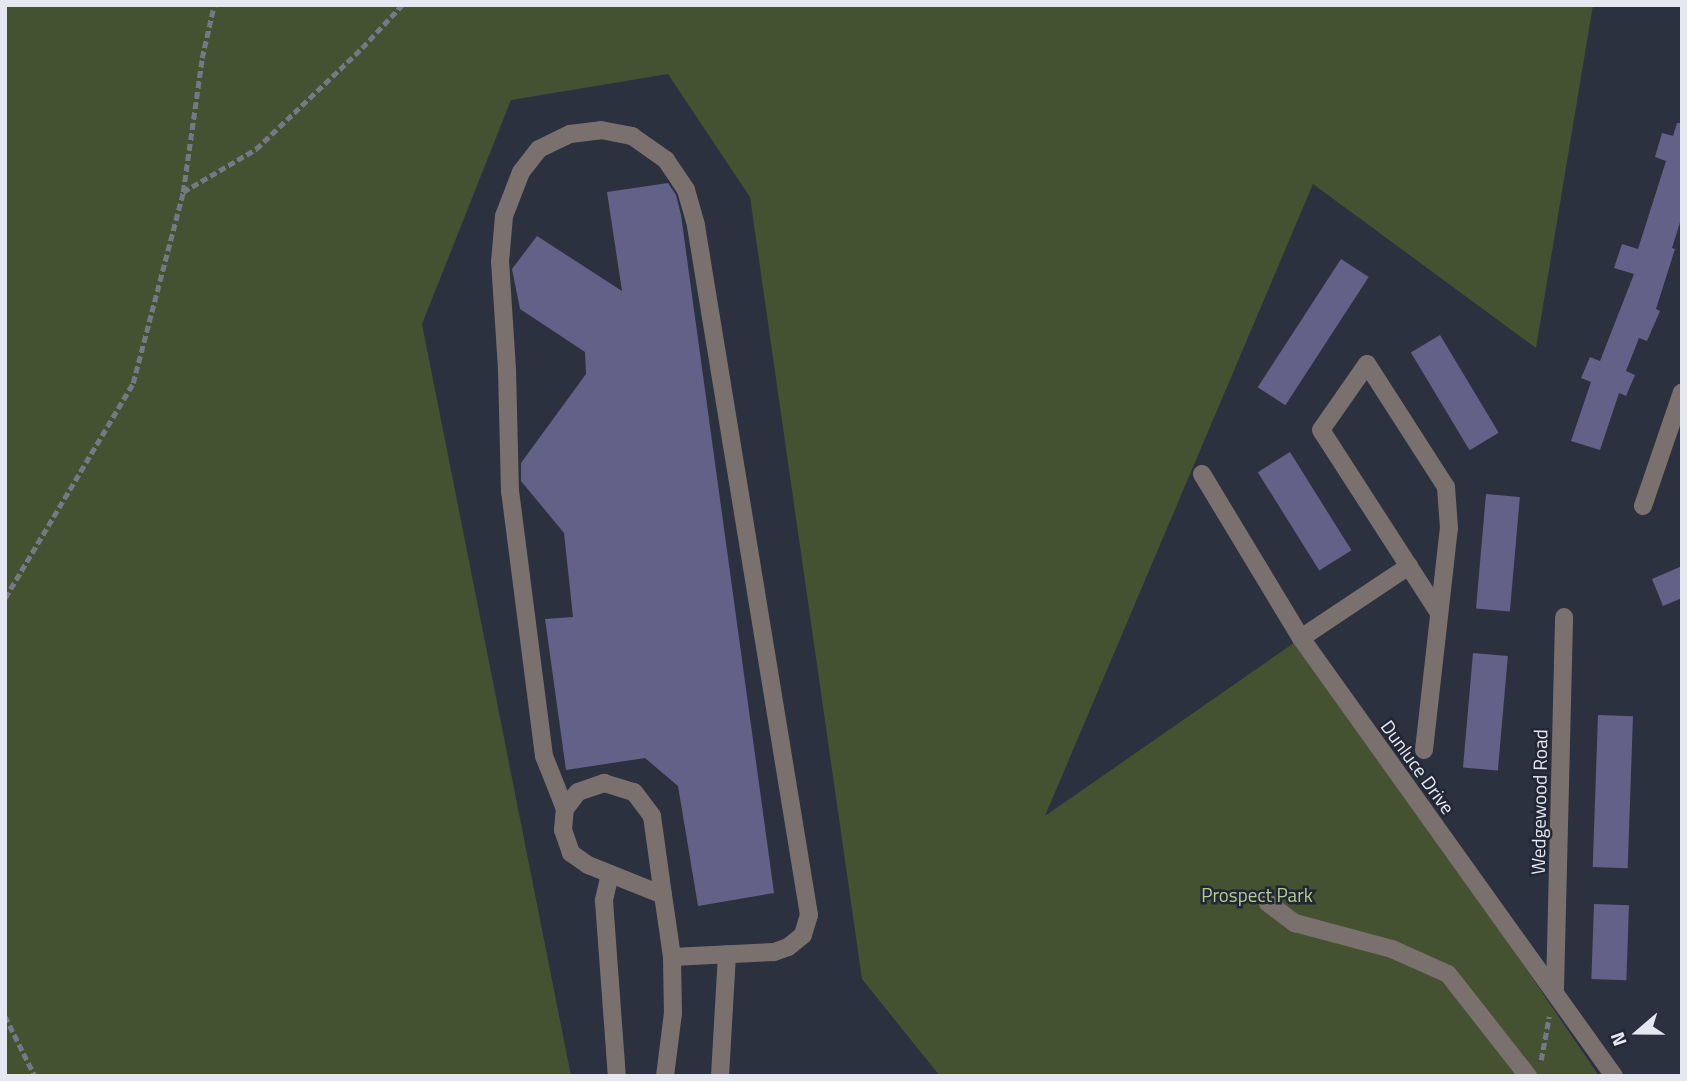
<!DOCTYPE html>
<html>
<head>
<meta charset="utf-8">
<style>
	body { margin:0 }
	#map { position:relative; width:1687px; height:1081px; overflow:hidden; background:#2b313f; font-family:"Titillium Web",sans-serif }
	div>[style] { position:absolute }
	.green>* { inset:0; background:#455232 }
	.building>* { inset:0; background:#626288; transform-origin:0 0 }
	.path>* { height:4.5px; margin-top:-2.25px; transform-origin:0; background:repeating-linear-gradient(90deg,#747986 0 7px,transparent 0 10.5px) }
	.minor>* { height:18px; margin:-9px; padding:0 9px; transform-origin:9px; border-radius:9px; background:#7a716e }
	span { translate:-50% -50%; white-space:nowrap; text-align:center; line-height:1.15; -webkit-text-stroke:5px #212734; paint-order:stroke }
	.street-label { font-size:19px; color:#e4e8f1 }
	.park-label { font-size:19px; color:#b4cd8d }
	.frame { position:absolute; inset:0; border:7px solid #e4e8f1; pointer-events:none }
	.north { position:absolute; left:1603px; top:997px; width:70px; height:70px; -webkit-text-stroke:5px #212734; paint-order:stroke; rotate:250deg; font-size:19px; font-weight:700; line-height:28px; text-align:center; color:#e4e8f1 }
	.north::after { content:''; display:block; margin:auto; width:24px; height:32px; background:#e4e8f1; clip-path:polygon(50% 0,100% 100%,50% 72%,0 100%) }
</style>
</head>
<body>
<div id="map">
	<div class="green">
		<div style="clip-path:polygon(5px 5px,1593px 5px,1536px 348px,1313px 184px,1045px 816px,1301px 638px,1599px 1076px,940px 1076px,862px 979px,750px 197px,668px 74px,511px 100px,422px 324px,571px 1076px,5px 1076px)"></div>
	</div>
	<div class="building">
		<div style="clip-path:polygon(1677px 123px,1682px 123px,1682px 216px,1672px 248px,1675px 249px,1656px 309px,1660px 311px,1647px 341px,1639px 338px,1626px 371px,1635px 375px,1626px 396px,1619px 393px,1600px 450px,1571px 441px,1591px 382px,1581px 378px,1590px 357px,1600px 361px,1634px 274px,1614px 268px,1622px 244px,1638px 249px,1666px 161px,1655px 157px,1662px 133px,1673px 136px)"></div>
		<div style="clip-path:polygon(668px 183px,676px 195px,681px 215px,774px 893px,698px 906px,678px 786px,645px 758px,566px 770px,545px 619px,573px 617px,564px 533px,521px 481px,521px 463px,586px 374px,585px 352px,520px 309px,512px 269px,537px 236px,622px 291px,607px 192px)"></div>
		<div style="left:1341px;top:259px;width:33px;height:153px;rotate:33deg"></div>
		<div style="left:1440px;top:335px;width:114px;height:34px;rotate:59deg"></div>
		<div style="left:1290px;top:452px;width:116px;height:38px;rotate:58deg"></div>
		<div style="left:1486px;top:494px;width:34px;height:115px;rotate:5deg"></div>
		<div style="clip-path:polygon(1682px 566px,1682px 598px,1663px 606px,1652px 579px)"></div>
		<div style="left:1473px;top:653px;width:35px;height:115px;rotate:5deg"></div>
		<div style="left:1598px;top:715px;width:35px;height:152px;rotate:2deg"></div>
		<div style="left:1594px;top:904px;width:35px;height:75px;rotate:2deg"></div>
	</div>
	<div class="path">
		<div style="left:183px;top:192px;width:85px;rotate:-30.5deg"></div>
		<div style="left:256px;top:149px;width:146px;rotate:-43.6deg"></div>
		<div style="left:362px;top:48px;width:59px;rotate:-47.1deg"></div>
		<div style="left:5px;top:598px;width:250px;rotate:-59.2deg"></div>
		<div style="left:133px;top:383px;width:197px;rotate:-75.3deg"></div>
		<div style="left:183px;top:192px;width:135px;rotate:-81.9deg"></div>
		<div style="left:202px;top:58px;width:54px;rotate:-77.2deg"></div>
		<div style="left:5px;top:1016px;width:67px;rotate:63.4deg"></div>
		<div style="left:1541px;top:1060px;width:44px;rotate:-79.5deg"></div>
	</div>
	<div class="minor">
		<div style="left:1202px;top:474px;width:192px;rotate:58.9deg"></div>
		<div style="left:1301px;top:638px;width:538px;rotate:54.45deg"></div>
		<div style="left:1643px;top:506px;width:120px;rotate:-71.1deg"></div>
		<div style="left:1301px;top:638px;width:130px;rotate:-33.7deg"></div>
		<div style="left:1424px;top:750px;width:223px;rotate:-83.6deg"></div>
		<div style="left:1449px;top:528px;width:41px;rotate:-94.2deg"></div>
		<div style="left:1446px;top:487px;width:146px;rotate:-122.7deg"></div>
		<div style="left:1367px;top:364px;width:80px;rotate:124.9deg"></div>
		<div style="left:1321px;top:430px;width:218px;rotate:57.2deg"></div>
		<div style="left:565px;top:809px;width:57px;rotate:-111.6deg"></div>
		<div style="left:544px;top:756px;width:266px;rotate:-97.3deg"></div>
		<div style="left:510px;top:492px;width:123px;rotate:-91.4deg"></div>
		<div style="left:507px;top:369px;width:107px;rotate:-93.7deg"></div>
		<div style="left:500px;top:262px;width:46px;rotate:-85deg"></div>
		<div style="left:504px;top:216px;width:47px;rotate:-68.9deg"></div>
		<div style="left:521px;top:172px;width:29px;rotate:-52deg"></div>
		<div style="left:539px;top:149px;width:34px;rotate:-26deg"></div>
		<div style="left:570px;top:134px;width:31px;rotate:-7deg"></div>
		<div style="left:601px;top:130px;width:32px;rotate:11deg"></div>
		<div style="left:632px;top:136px;width:42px;rotate:35.2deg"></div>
		<div style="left:666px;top:160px;width:36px;rotate:56deg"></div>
		<div style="left:686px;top:190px;width:37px;rotate:74deg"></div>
		<div style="left:696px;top:226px;width:698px;rotate:80.69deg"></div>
		<div style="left:809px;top:915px;width:21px;rotate:107deg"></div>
		<div style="left:803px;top:935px;width:19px;rotate:141deg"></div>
		<div style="left:788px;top:947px;width:15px;rotate:160deg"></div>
		<div style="left:774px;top:952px;width:102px;rotate:177.2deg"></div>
		<div style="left:610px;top:874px;width:28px;rotate:103deg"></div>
		<div style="left:604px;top:901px;width:175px;rotate:85.8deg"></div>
		<div style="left:663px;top:895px;width:81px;rotate:-158.2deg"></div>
		<div style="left:588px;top:865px;width:21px;rotate:-145deg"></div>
		<div style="left:571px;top:853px;width:24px;rotate:-109deg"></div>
		<div style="left:563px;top:830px;width:21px;rotate:-85deg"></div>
		<div style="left:565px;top:809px;width:21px;rotate:-53deg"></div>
		<div style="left:578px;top:792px;width:28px;rotate:-19deg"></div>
		<div style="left:604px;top:783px;width:31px;rotate:17deg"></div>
		<div style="left:634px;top:792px;width:30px;rotate:53deg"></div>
		<div style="left:652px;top:816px;width:80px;rotate:82.1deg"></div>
		<div style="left:663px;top:895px;width:41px;rotate:81.7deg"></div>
		<div style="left:669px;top:936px;width:21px;rotate:82deg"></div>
		<div style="left:672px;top:957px;width:56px;rotate:89deg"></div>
		<div style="left:673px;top:1013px;width:64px;rotate:97.2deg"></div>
		<div style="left:1268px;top:903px;width:34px;rotate:37deg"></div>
		<div style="left:1295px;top:923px;width:100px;rotate:15deg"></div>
		<div style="left:1392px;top:949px;width:61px;rotate:24.1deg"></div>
		<div style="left:1448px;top:974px;width:130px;rotate:51.9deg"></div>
		<div style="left:1555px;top:989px;width:372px;rotate:-88.6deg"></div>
		<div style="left:720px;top:1076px;width:122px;rotate:-86.7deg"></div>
	</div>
	<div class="street-label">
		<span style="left:1418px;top:767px;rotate:54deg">Dunluce Drive</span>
		<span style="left:1539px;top:802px;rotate:-89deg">Wedgewood Road</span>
	</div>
	<div class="park-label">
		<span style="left:1257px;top:895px">Prospect Park</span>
	</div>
	<div class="frame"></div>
	<div class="north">N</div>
</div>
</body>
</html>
